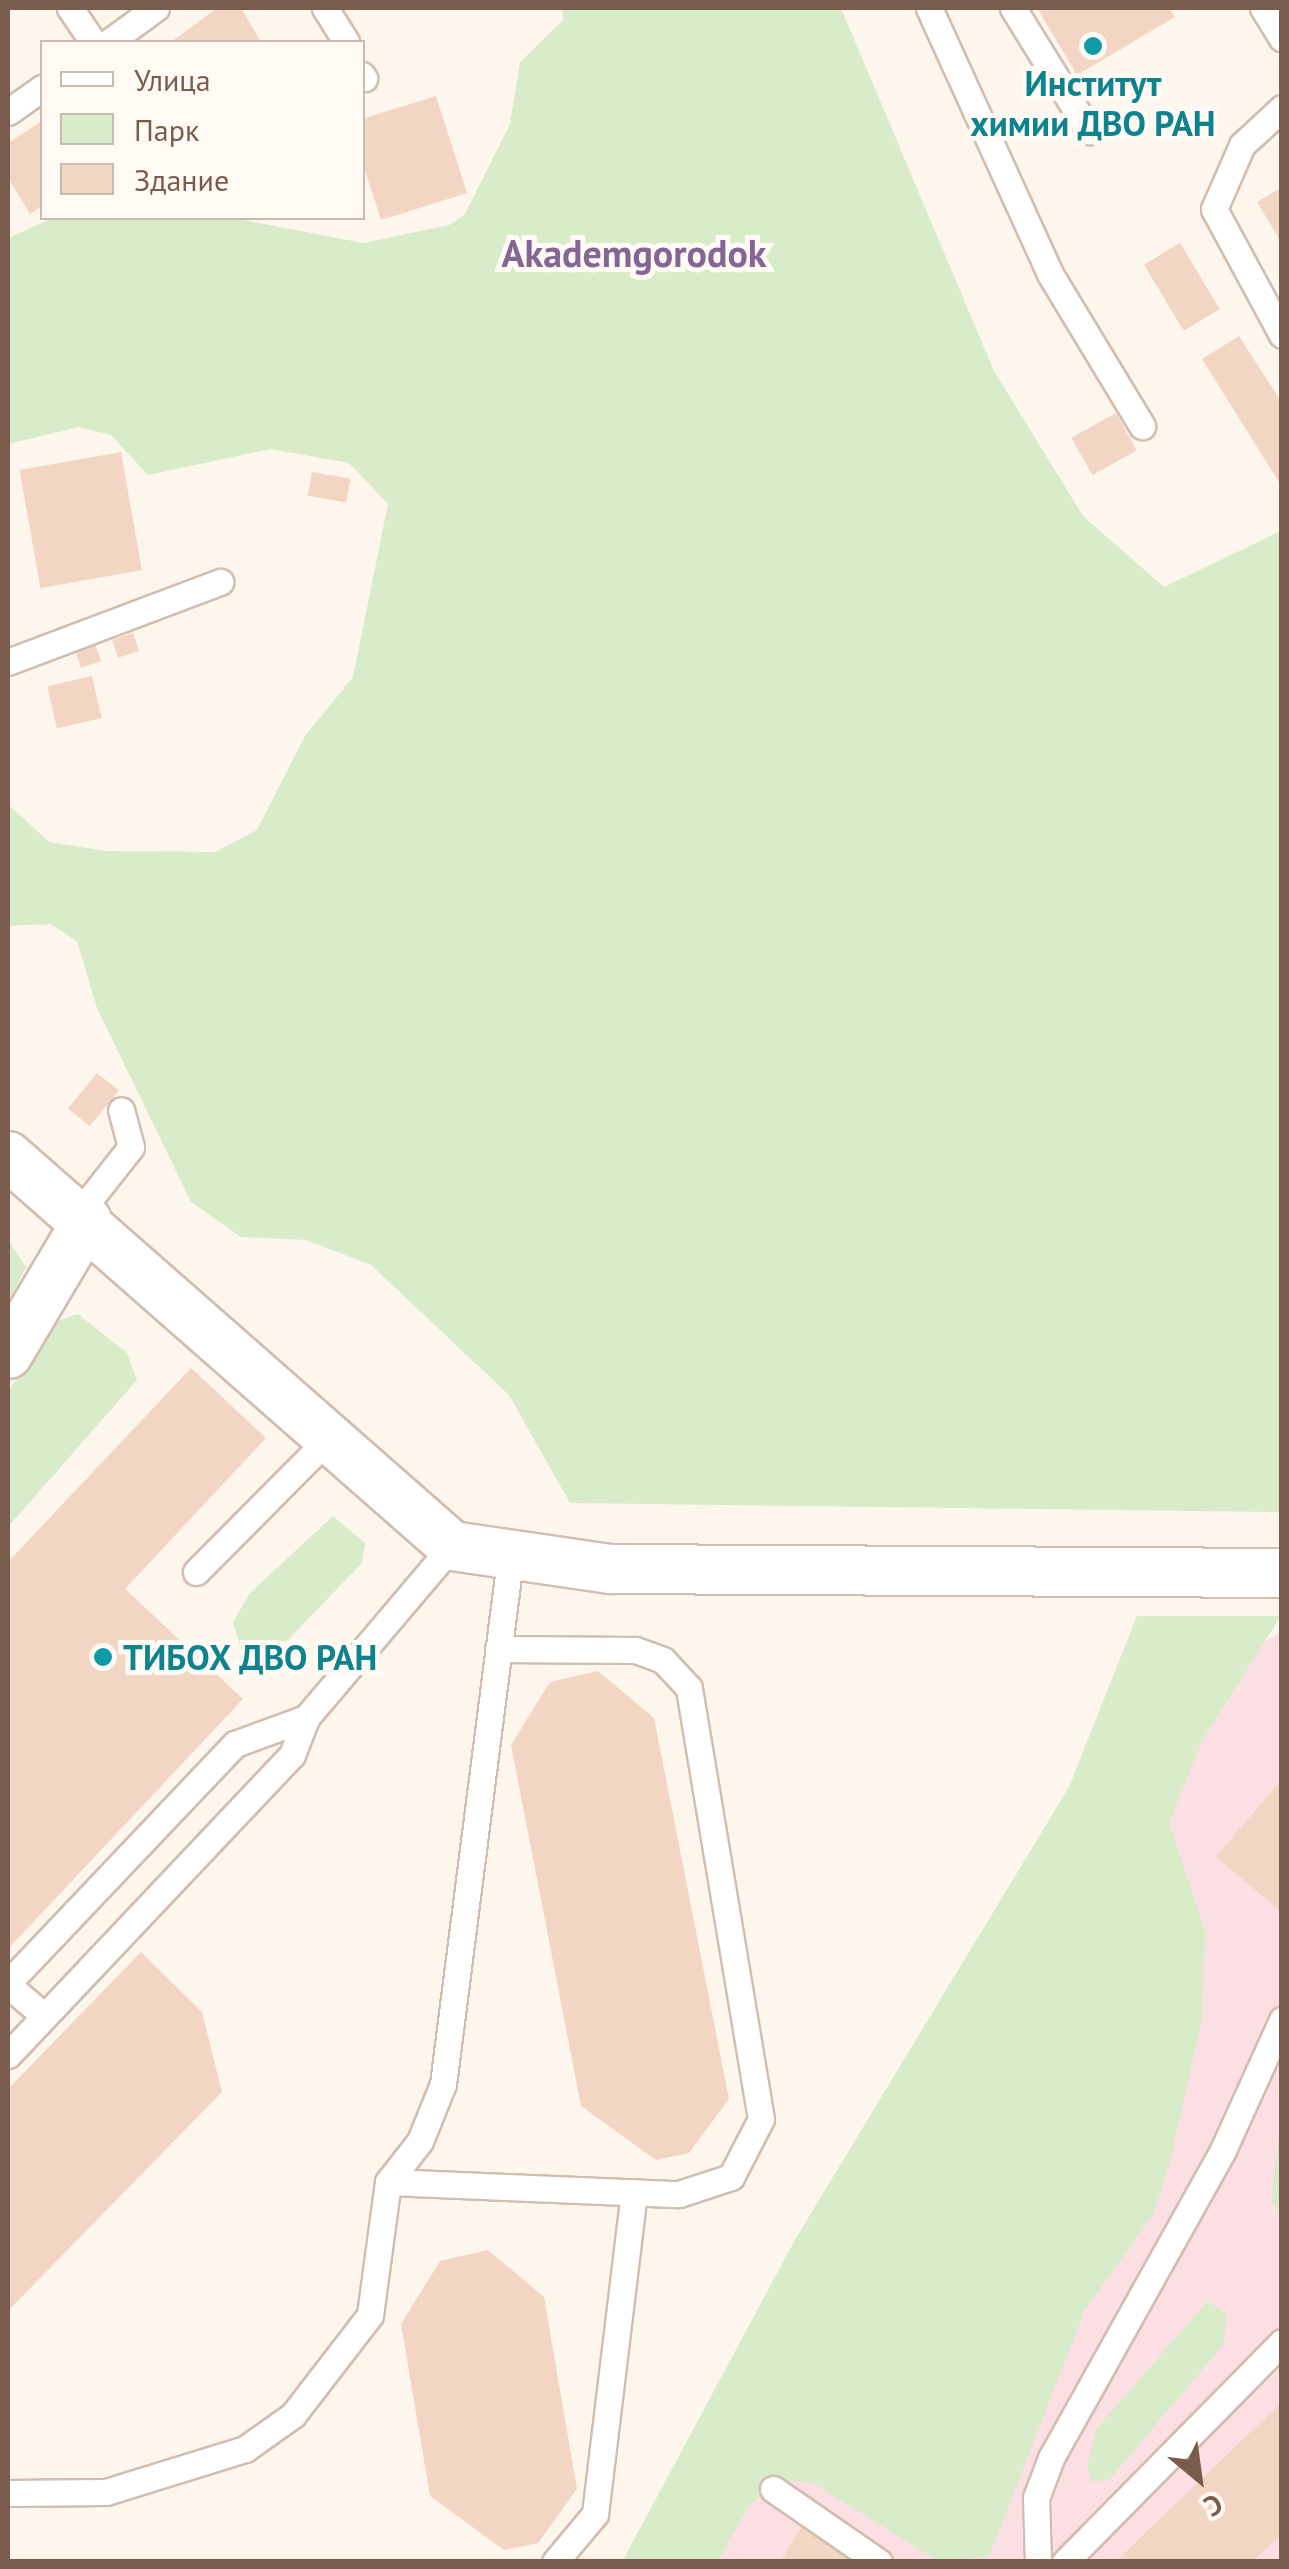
<!DOCTYPE html>
<html>
<head>
<meta charset="utf-8">
<style>
	body { margin:0 }
	#map { position:relative; width:1289px; height:2569px; overflow:hidden; background:#fdf6ec; font-family:"PT Sans",sans-serif }
	div>[style] { position:absolute }
	.medical>* { inset:0; background:#fbdfe3 }
	.green>* { inset:0; background:#d8ecc9 }
	.building>* { inset:0; background:#f3d5c3; transform-origin:0 0 }
	.roads { filter:drop-shadow(2px 0 #d1beb0) drop-shadow(-2px 0 #d1beb0) drop-shadow(0 2px #d1beb0) drop-shadow(0 -2px #d1beb0) }
	.service>* { height:25px; margin:-12.5px; padding:0 12.5px; transform-origin:12.5px; border-radius:12.5px; background:#fff }
	.minor>* { height:48px; margin:-24px; padding:0 24px; transform-origin:24px; border-radius:24px; background:#fff }
	.dots>* { width:28px; height:28px; translate:-50% -50%; box-sizing:border-box; border:5px solid #fffaf3; border-radius:50% }
	span { translate:-50% -50%; white-space:nowrap; text-align:center; line-height:1.15; -webkit-text-stroke:10px #fffaf3; paint-order:stroke }
	.culture-label { font-size:35px; color:#0d838f; font-weight:700 }
	.left { translate:0 -50%; text-align:left }
	.neighbourhood-label { font-size:38px; color:#846695; font-weight:700 }
	.frame { position:absolute; inset:0; border:10px solid #7a5c4d; pointer-events:none }
	.legend { position:absolute; left:40px; top:40px; width:325px; height:180px; box-sizing:border-box; background:#fffaf3; border:2px solid #cabbb1; margin:0; padding:12px 18px; list-style:none; font-size:30px; color:#7a5c4d }
	.legend li { display:flex; align-items:center; gap:20px; height:50px }
	.legend b { width:50px; border:2px solid #cabbb1 }
	.north { position:absolute; left:1149px; top:2429px; width:100px; height:100px; -webkit-text-stroke:8px #fffaf3; paint-order:stroke; rotate:151deg; font-size:28px; font-weight:700; line-height:40px; text-align:center; color:#7a5c4d }
	.north::after { content:''; display:block; margin:auto; width:35px; height:45px; background:#7a5c4d; clip-path:polygon(50% 0,100% 100%,50% 72%,0 100%) }
</style>
</head>
<body>
<div id="map">
	<div class="medical">
		<div style="clip-path:polygon(1281px 1632px,1281px 2561px,677px 2562px,1181px 1693px)"></div>
	</div>
	<div class="green">
		<div style="clip-path:polygon(562px 8px,841px 8px,994px 371px,1083px 516px,1164px 587px,1281px 531px,1281px 1512px,570px 1503px,509px 1395px,371px 1265px,306px 1240px,241px 1237px,191px 1202px,97px 1008px,77px 941px,50px 924px,8px 926px,8px 804px,49px 842px,106px 851px,215px 852px,257px 830px,305px 736px,353px 677px,388px 504px,349px 463px,270px 449px,148px 475px,111px 435px,78px 427px,8px 444px,8px 238px,53px 218px,233px 218px,363px 243px,449px 225px,465px 214px,510px 124px,520px 62px,563px 20px)"></div>
		<div style="clip-path:polygon(8px 1240px,26px 1267px,8px 1304px)"></div>
		<div style="clip-path:polygon(78px 1314px,127px 1353px,137px 1380px,8px 1527px,8px 1392px,54px 1322px)"></div>
		<div style="clip-path:polygon(333px 1516px,365px 1543px,362px 1563px,287px 1641px,240px 1646px,233px 1622px,250px 1593px)"></div>
		<div style="clip-path:polygon(1137px 1616px,1281px 1616px,1203px 1739px,1169px 1823px,1205px 1931px,1202px 2019px,1170px 2162px,1153px 2215px,1085px 2310px,989px 2557px,938px 2561px,811px 2482px,778px 2480px,748px 2507px,718px 2561px,622px 2562px,796px 2238px,1069px 1787px)"></div>
		<div style="clip-path:polygon(1281px 2122px,1281px 2217px,1271px 2199px)"></div>
		<div style="clip-path:polygon(1208px 2301px,1226px 2314px,1224px 2344px,1109px 2480px,1092px 2482px,1087px 2467px,1097px 2428px)"></div>
	</div>
	<div class="building">
		<div style="clip-path:polygon(217px 8px,241px 8px,261px 42px,171px 42px)"></div>
		<div style="clip-path:polygon(1037px 8px,1169px 8px,1175px 17px,1077px 75px)"></div>
		<div style="clip-path:polygon(436px 96px,467px 193px,381px 220px,362px 162px,362px 119px)"></div>
		<div style="clip-path:polygon(42px 121px,42px 206px,30px 214px,8px 178px,8px 143px)"></div>
		<div style="clip-path:polygon(1282px 187px,1282px 244px,1257px 202px)"></div>
		<div style="left:1180px;top:243px;width:77px;height:42px;rotate:59deg"></div>
		<div style="clip-path:polygon(1239px 336px,1282px 403px,1282px 487px,1202px 359px)"></div>
		<div style="left:1116px;top:413px;width:43px;height:51px;rotate:61deg"></div>
		<div style="left:121px;top:452px;width:120px;height:103px;rotate:80deg"></div>
		<div style="left:312px;top:472px;width:39px;height:24px;rotate:10deg"></div>
		<div style="left:133px;top:633px;width:19px;height:22px;rotate:72deg"></div>
		<div style="left:95px;top:644px;width:18px;height:21px;rotate:71deg"></div>
		<div style="left:92px;top:676px;width:43px;height:46px;rotate:77deg"></div>
		<div style="left:97px;top:1073px;width:28px;height:46px;rotate:39deg"></div>
		<div style="clip-path:polygon(191px 1368px,266px 1438px,125px 1589px,243px 1699px,8px 1949px,8px 1562px)"></div>
		<div style="clip-path:polygon(598px 1671px,654px 1718px,729px 2099px,689px 2153px,656px 2160px,581px 2106px,511px 1745px,550px 1682px)"></div>
		<div style="clip-path:polygon(1282px 1779px,1282px 1912px,1216px 1857px)"></div>
		<div style="clip-path:polygon(141px 1952px,202px 2012px,222px 2092px,8px 2311px,8px 2089px)"></div>
		<div style="clip-path:polygon(488px 2250px,544px 2297px,577px 2489px,538px 2543px,504px 2550px,430px 2496px,401px 2324px,440px 2261px)"></div>
		<div style="clip-path:polygon(1282px 2402px,1282px 2534px,1252px 2562px,1115px 2562px)"></div>
		<div style="clip-path:polygon(802px 2526px,862px 2562px,780px 2562px)"></div>
	</div>
	<div class="roads">
		<div class="service">
			<div style="left:70px;top:8px;width:41px;rotate:55.9deg"></div>
			<div style="left:325px;top:8px;width:40px;rotate:58deg"></div>
			<div style="left:929px;top:8px;width:292px;rotate:65.5deg"></div>
			<div style="left:1050px;top:274px;width:178px;rotate:58.8deg"></div>
			<div style="left:1013px;top:8px;width:145px;rotate:58.3deg"></div>
			<div style="left:1263px;top:8px;width:36px;rotate:58deg"></div>
			<div style="left:109px;top:42px;width:58px;rotate:-35.9deg"></div>
			<div style="left:362px;top:75px;width:4px;rotate:56deg"></div>
			<div style="left:1282px;top:108px;width:54px;rotate:137.2deg"></div>
			<div style="left:1242px;top:145px;width:70px;rotate:113.6deg"></div>
			<div style="left:1214px;top:209px;width:143px;rotate:61.6deg"></div>
			<div style="left:8px;top:112px;width:42px;rotate:-35.2deg"></div>
			<div style="left:8px;top:662px;width:227px;rotate:-20.7deg"></div>
			<div style="left:79px;top:1213px;width:84px;rotate:-51.8deg"></div>
			<div style="left:131px;top:1147px;width:38px;rotate:-105deg"></div>
			<div style="left:196px;top:1572px;width:186px;rotate:-45.2deg"></div>
			<div style="left:8px;top:1983px;width:330px;rotate:-46.5deg"></div>
			<div style="left:235px;top:1744px;width:76px;rotate:-20.1deg"></div>
			<div style="left:8px;top:1985px;width:46px;rotate:40.6deg"></div>
			<div style="left:8px;top:2055px;width:413px;rotate:-46.6deg"></div>
			<div style="left:292px;top:1755px;width:40px;rotate:-69deg"></div>
			<div style="left:306px;top:1718px;width:226px;rotate:-49.7deg"></div>
			<div style="left:388px;top:2182px;width:291px;rotate:2.4deg"></div>
			<div style="left:679px;top:2194px;width:55px;rotate:-18.1deg"></div>
			<div style="left:731px;top:2177px;width:65px;rotate:-62.7deg"></div>
			<div style="left:761px;top:2119px;width:437px;rotate:-99.5deg"></div>
			<div style="left:689px;top:1688px;width:38px;rotate:-133deg"></div>
			<div style="left:663px;top:1660px;width:30px;rotate:-160deg"></div>
			<div style="left:635px;top:1650px;width:137px;rotate:-179.6deg"></div>
			<div style="left:773px;top:2489px;width:129px;rotate:34.6deg"></div>
			<div style="left:8px;top:2493px;width:98px;rotate:-0.6deg"></div>
			<div style="left:106px;top:2492px;width:145px;rotate:-17.2deg"></div>
			<div style="left:245px;top:2449px;width:59px;rotate:-35.3deg"></div>
			<div style="left:293px;top:2415px;width:126px;rotate:-52.4deg"></div>
			<div style="left:370px;top:2315px;width:134px;rotate:-82.3deg"></div>
			<div style="left:388px;top:2182px;width:52px;rotate:-52deg"></div>
			<div style="left:420px;top:2141px;width:61px;rotate:-68deg"></div>
			<div style="left:443px;top:2084px;width:528px;rotate:-82.71deg"></div>
			<div style="left:555px;top:2562px;width:62px;rotate:-50.2deg"></div>
			<div style="left:595px;top:2514px;width:324px;rotate:-83.1deg"></div>
			<div style="left:1038px;top:2562px;width:64px;rotate:-91.8deg"></div>
			<div style="left:1036px;top:2498px;width:43px;rotate:-69.4deg"></div>
			<div style="left:1051px;top:2458px;width:353px;rotate:-60.8deg"></div>
			<div style="left:1223px;top:2150px;width:143px;rotate:-65.6deg"></div>
			<div style="left:1065px;top:2562px;width:309px;rotate:-45.4deg"></div>
		</div>
		<div class="minor">
			<div style="left:8px;top:1156px;width:591px;rotate:41.3deg"></div>
			<div style="left:452px;top:1546px;width:160px;rotate:8.3deg"></div>
			<div style="left:610px;top:1569px;width:672px;rotate:0.34deg"></div>
			<div style="left:8px;top:1354px;width:155px;rotate:-59.3deg"></div>
		</div>
	</div>
	<div class="dots">
		<div style="left:1093px;top:46px;background:#0f9aa8"></div>
		<div style="left:103px;top:1657px;background:#0f9aa8"></div>
	</div>
	<div class="culture-label">
		<span style="left:1093px;top:103px">Институт<br>химии ДВО РАН</span>
		<span class="left" style="left:123px;top:1657px">ТИБОХ ДВО РАН</span>
	</div>
	<div class="neighbourhood-label">
		<span style="left:634px;top:253px">Akademgorodok</span>
	</div>
	<div class="frame"></div>
	<ul class="legend">
	<li><b style="height:12px;background:#fff"></b>Улица</li>
	<li><b style="height:28px;background:#d8ecc9"></b>Парк</li>
	<li><b style="height:28px;background:#f3d5c3"></b>Здание</li>
	</ul>
	<div class="north">С</div>
</div>
</body>
</html>
